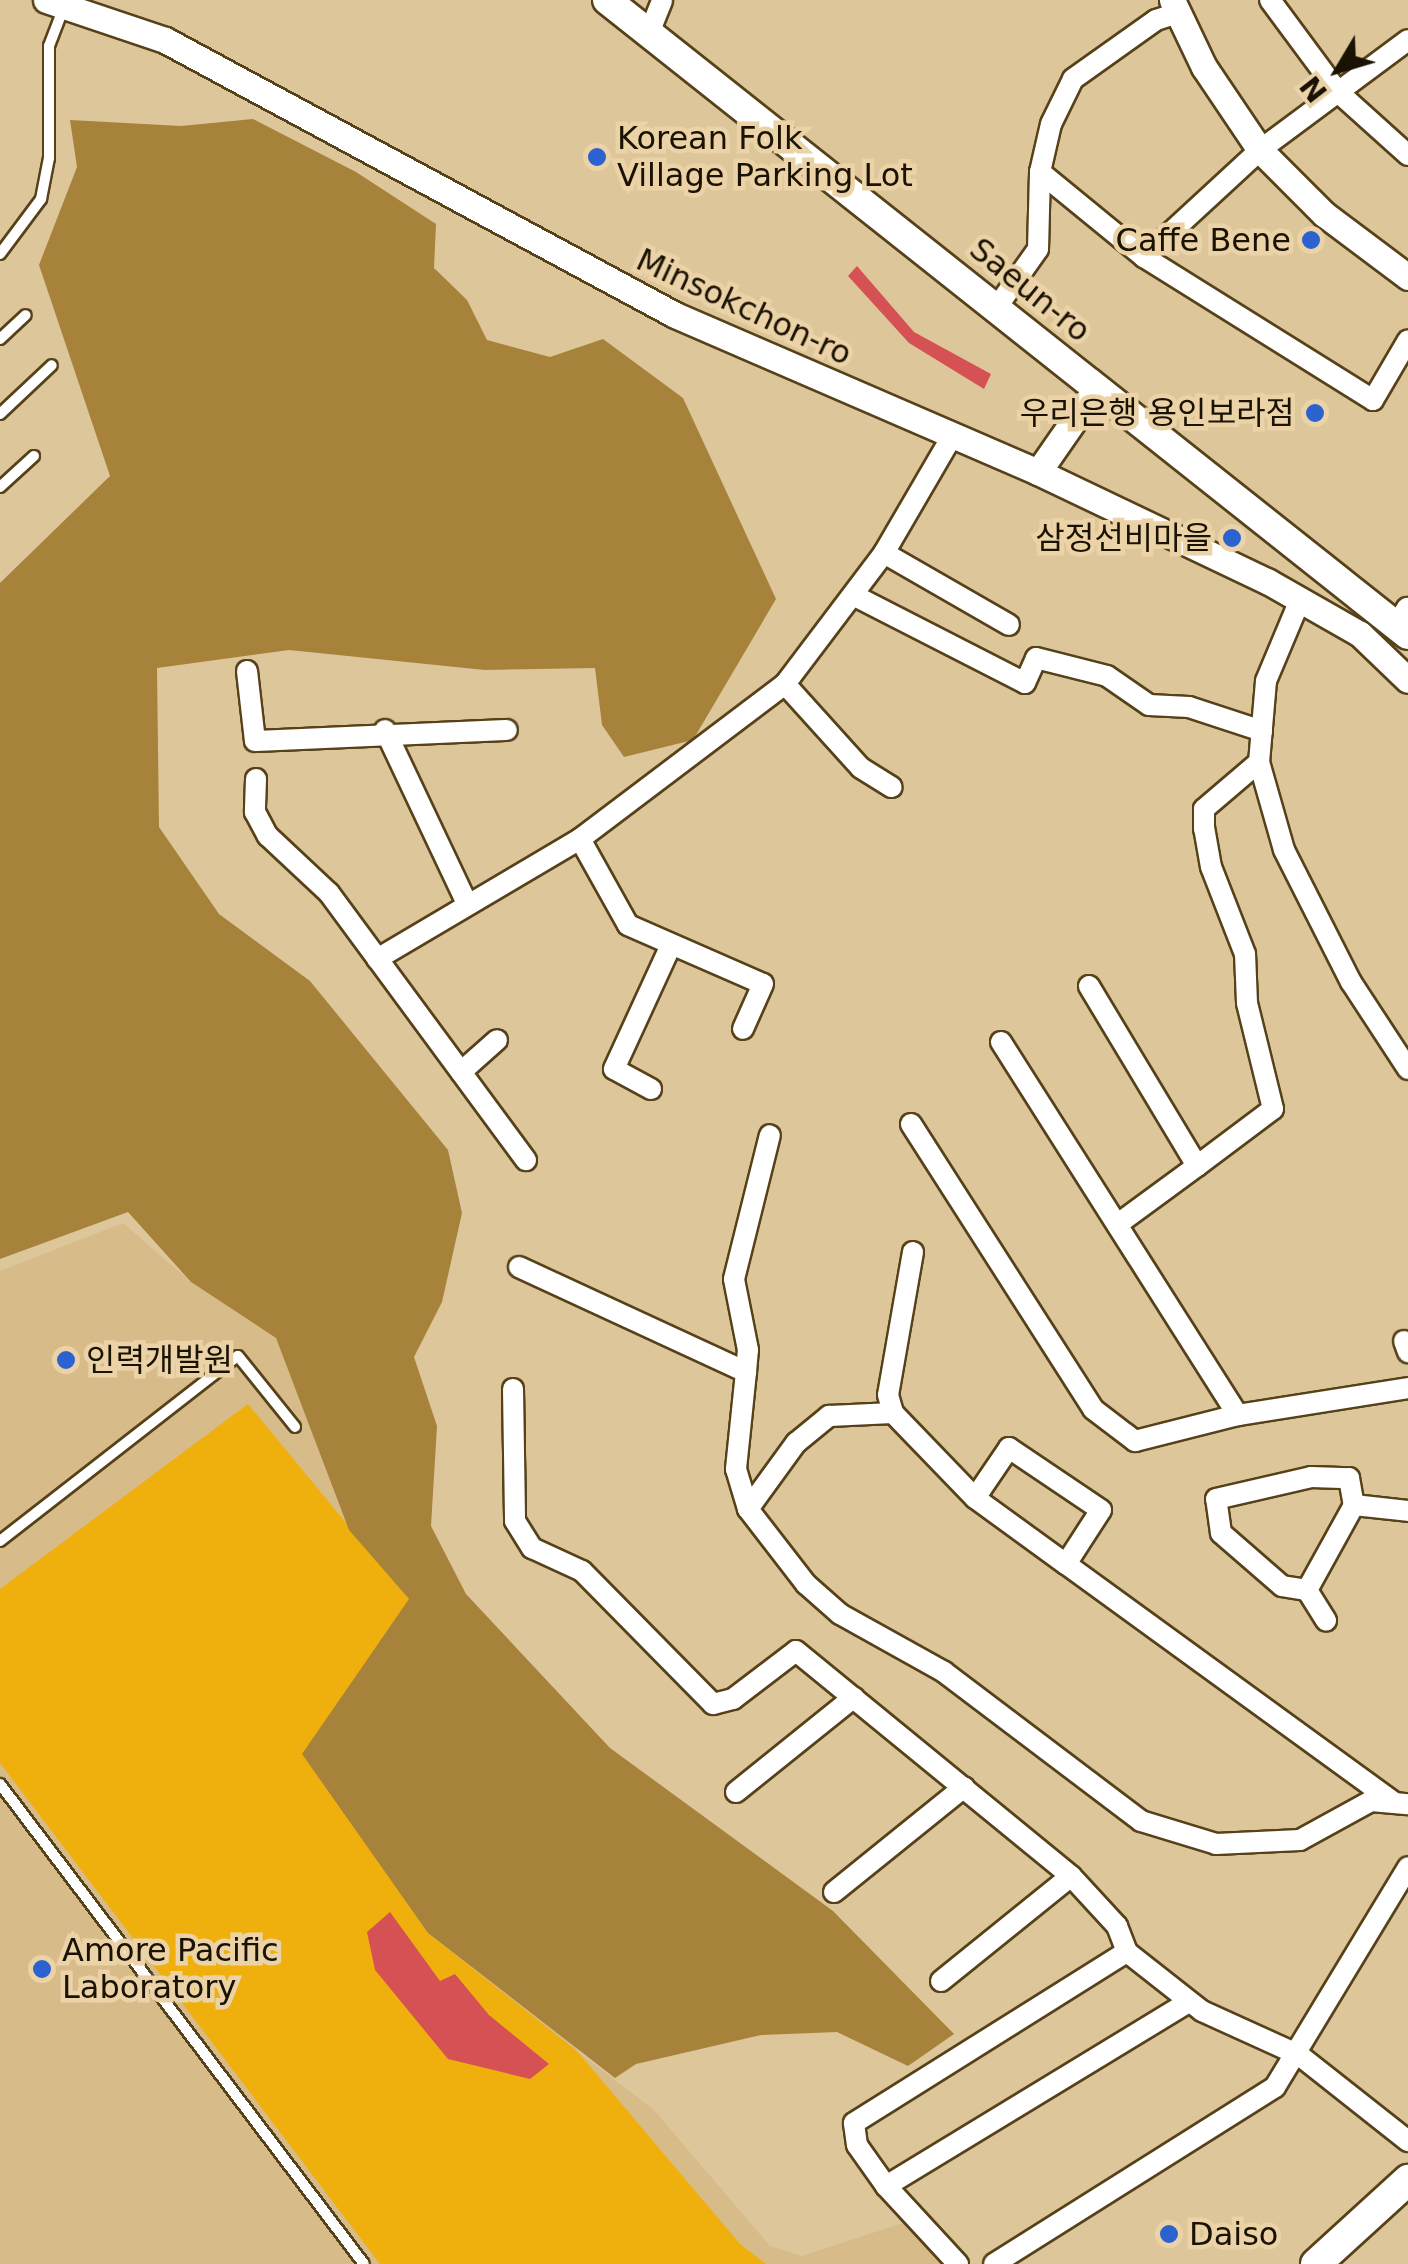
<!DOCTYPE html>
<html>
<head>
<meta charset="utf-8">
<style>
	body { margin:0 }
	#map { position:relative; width:1408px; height:2264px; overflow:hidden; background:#dec69b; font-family:"DejaVu Sans","Noto Sans KR",sans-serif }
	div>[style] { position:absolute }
	.built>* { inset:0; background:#d7bc89 }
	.green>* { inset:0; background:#efb00d }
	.forest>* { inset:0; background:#a7823a }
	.water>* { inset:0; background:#d65154 }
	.roads { filter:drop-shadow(2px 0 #564119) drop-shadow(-2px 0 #564119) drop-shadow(0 2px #564119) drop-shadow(0 -2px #564119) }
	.service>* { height:10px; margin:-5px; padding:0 5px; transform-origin:5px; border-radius:5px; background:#fff }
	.minor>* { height:20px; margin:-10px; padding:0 10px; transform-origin:10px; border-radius:10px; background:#fff }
	.tertiary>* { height:25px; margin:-12.5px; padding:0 12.5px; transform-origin:12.5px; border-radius:12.5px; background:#fff }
	.secondary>* { height:28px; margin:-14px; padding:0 14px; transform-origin:14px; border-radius:14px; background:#fff }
	.primary>* { height:30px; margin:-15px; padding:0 15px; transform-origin:15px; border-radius:15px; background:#fff }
	.dots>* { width:28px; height:28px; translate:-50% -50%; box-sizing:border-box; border:5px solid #ebd3a7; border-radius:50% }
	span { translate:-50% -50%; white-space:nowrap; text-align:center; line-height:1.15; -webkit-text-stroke:9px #ebd3a7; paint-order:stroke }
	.poi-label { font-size:32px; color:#1a1203 }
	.left { translate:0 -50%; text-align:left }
	.right { translate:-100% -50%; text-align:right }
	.street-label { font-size:32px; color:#1a1203 }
	.north { position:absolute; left:1288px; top:20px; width:100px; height:100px; -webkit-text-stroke:8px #ebd3a7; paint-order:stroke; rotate:232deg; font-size:28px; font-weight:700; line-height:40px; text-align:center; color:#1a1203 }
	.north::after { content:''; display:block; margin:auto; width:35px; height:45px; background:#1a1203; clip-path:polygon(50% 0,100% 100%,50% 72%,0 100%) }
</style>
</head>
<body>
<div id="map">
	<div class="built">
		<div style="clip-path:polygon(123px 1223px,191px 1282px,276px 1338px,349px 1530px,409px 1599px,577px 2051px,654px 2110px,770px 2246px,802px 2256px,903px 2223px,941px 2264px,0 2264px,0 1271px)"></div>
	</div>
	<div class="green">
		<div style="clip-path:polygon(248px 1404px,409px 1599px,428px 1933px,577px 2051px,740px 2244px,766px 2264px,380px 2264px,0 1763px,0 1589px)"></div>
	</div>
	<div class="forest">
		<div style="clip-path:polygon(253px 119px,356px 172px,436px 224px,434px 268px,467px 300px,487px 340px,550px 357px,603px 339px,683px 398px,776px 599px,693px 740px,624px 757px,602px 725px,595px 668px,485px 670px,289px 650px,157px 668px,159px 827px,219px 914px,310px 981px,448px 1150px,462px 1213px,442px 1302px,414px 1357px,437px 1426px,431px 1526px,466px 1594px,610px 1748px,833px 1911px,954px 2034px,908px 2066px,837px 2032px,761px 2035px,636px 2064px,615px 2078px,428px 1933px,302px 1754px,409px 1599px,349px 1530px,276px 1338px,191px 1282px,128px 1212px,0 1259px,0 583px,110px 476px,39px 265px,77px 167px,70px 120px,181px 126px)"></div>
	</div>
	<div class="water">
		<div style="clip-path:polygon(857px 266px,914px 332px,991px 374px,984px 389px,909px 343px,848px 276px)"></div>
		<div style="clip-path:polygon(390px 1912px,440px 1981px,455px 1974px,489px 2015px,549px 2064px,530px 2079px,448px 2059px,375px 1970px,367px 1932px)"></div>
	</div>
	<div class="roads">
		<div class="service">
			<div style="left:0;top:254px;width:69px;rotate:-53.3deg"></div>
			<div style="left:41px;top:199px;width:42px;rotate:-79deg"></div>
			<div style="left:49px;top:158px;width:112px;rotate:-90deg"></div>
			<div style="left:49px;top:46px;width:42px;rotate:-69deg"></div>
			<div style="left:0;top:339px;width:35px;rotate:-43deg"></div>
			<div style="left:0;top:414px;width:71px;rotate:-43.3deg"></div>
			<div style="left:0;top:487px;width:46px;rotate:-42.4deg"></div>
			<div style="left:0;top:1541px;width:301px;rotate:-37.9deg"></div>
			<div style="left:238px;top:1356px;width:91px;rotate:51.2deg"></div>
			<div style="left:0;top:1784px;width:602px;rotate:52.83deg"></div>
		</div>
		<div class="minor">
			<div style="left:1270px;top:0;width:114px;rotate:53.5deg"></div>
			<div style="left:1338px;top:92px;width:94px;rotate:42deg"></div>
			<div style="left:649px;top:33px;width:35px;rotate:-68deg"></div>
			<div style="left:1040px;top:172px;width:134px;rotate:39.3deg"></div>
			<div style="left:1144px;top:257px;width:270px;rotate:32deg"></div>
			<div style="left:1373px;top:400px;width:69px;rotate:-59.7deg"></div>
			<div style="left:1144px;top:257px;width:158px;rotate:-42.7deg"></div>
			<div style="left:1260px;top:150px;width:184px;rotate:-36.6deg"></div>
			<div style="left:997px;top:307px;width:71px;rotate:-54.7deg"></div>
			<div style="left:1038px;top:249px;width:77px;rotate:-88.5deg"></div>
			<div style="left:1040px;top:172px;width:49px;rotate:-77.1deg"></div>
			<div style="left:1051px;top:124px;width:50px;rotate:-63.9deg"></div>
			<div style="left:1073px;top:79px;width:102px;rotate:-35.4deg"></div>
			<div style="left:1156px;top:20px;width:22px;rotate:-18deg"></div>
			<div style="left:884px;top:553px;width:144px;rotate:29.9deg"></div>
			<div style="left:853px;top:595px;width:193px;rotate:27.1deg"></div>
			<div style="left:1025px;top:683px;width:27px;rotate:-66deg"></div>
			<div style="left:1036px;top:658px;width:73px;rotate:14.2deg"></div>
			<div style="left:1107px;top:676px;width:51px;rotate:34.6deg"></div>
			<div style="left:1149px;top:705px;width:40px;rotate:2.9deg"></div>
			<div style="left:1189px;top:707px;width:77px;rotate:18.2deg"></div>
			<div style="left:1300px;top:600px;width:88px;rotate:112.8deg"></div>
			<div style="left:1266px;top:681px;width:81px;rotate:94.9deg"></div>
			<div style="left:1259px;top:762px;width:91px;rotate:74.1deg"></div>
			<div style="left:1284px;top:850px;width:148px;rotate:63.1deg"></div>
			<div style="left:1351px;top:982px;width:104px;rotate:56.8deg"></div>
			<div style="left:247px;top:671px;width:70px;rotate:83.5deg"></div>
			<div style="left:255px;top:741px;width:252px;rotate:-2.5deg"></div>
			<div style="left:785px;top:684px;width:113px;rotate:47.9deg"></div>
			<div style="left:861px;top:768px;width:36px;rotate:32deg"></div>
			<div style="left:385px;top:730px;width:189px;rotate:64.7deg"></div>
			<div style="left:256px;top:779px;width:33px;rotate:92deg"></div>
			<div style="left:255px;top:812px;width:27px;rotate:62deg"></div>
			<div style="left:268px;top:836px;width:83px;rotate:43.1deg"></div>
			<div style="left:329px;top:893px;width:332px;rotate:53.6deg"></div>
			<div style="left:580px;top:839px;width:98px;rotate:60.8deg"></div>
			<div style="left:628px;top:925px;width:147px;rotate:23.6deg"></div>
			<div style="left:763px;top:984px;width:49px;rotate:114deg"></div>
			<div style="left:377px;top:959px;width:236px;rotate:-30.6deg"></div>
			<div style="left:580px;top:839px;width:257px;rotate:-37.1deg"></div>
			<div style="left:785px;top:684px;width:164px;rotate:-52.9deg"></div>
			<div style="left:884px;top:553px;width:133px;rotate:-59.8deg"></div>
			<div style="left:1089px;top:986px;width:210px;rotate:59deg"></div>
			<div style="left:1197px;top:1166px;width:95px;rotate:-36.9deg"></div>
			<div style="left:1273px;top:1109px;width:109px;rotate:-103.8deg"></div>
			<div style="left:1247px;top:1003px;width:49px;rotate:-92.3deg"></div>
			<div style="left:1245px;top:954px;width:93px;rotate:-111.3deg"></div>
			<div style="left:1211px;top:867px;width:39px;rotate:-100deg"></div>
			<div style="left:1204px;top:829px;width:20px;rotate:-90deg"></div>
			<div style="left:1204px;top:809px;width:72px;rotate:-40.5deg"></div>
			<div style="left:1001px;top:1042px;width:442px;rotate:57.6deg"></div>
			<div style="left:1238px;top:1415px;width:172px;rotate:-9deg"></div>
			<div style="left:461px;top:1072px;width:48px;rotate:-41.6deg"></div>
			<div style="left:651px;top:1089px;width:42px;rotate:-151.6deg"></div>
			<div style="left:614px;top:1069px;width:134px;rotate:-65.3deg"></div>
			<div style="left:911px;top:1124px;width:338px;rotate:57.4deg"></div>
			<div style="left:1093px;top:1409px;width:53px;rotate:37.3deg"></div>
			<div style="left:1135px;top:1441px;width:106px;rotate:-14.2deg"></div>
			<div style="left:1118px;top:1224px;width:98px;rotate:-36.3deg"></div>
			<div style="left:913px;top:1252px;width:145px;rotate:99.9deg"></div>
			<div style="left:888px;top:1395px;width:19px;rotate:74deg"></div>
			<div style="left:893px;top:1413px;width:118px;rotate:46deg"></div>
			<div style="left:519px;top:1267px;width:250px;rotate:24.8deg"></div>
			<div style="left:746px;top:1372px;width:98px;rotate:95.9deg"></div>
			<div style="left:736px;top:1469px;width:42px;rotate:73.3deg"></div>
			<div style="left:748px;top:1509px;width:95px;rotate:52.3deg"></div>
			<div style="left:806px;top:1584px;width:45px;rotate:41.4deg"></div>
			<div style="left:840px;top:1614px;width:119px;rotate:29.1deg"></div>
			<div style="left:944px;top:1672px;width:247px;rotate:37.1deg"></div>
			<div style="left:1141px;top:1821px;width:78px;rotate:17deg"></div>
			<div style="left:1216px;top:1844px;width:84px;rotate:-2.7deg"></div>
			<div style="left:1300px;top:1840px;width:81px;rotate:-28.8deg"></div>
			<div style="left:1371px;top:1801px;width:37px;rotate:5deg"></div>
			<div style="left:1404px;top:1341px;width:12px;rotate:70deg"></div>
			<div style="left:746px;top:1372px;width:22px;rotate:-85deg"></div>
			<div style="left:748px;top:1350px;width:72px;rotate:-101.2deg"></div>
			<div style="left:734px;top:1279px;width:148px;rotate:-76deg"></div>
			<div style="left:513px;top:1389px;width:132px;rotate:89.1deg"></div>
			<div style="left:515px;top:1521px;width:32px;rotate:58deg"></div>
			<div style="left:532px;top:1548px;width:55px;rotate:24.7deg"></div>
			<div style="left:582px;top:1571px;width:187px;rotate:45.4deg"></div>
			<div style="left:713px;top:1704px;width:21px;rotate:-14deg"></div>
			<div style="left:733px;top:1699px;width:79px;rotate:-37.3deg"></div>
			<div style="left:796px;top:1651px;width:355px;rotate:39.3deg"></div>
			<div style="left:1071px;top:1876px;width:68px;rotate:47.4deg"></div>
			<div style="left:1117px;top:1926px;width:28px;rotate:69deg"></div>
			<div style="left:1127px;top:1952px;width:95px;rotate:38.2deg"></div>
			<div style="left:1202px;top:2011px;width:107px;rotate:24.4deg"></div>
			<div style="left:1299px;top:2055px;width:139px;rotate:38.3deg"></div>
			<div style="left:1311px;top:1477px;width:38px;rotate:2deg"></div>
			<div style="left:1349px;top:1478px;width:27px;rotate:80deg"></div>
			<div style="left:1354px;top:1505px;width:97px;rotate:118.9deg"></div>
			<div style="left:1307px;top:1590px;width:25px;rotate:-171deg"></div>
			<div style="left:1282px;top:1586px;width:81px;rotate:-139deg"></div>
			<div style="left:1221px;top:1533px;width:34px;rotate:-98deg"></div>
			<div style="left:1216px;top:1499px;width:98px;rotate:-13deg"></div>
			<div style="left:1354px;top:1505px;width:54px;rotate:6.3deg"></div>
			<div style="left:748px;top:1509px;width:82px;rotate:-54deg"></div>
			<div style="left:796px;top:1443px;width:43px;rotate:-39.3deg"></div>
			<div style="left:829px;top:1416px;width:64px;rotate:-2.7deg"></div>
			<div style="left:1066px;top:1564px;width:64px;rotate:-57.1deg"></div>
			<div style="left:1101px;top:1510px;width:111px;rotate:-146deg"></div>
			<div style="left:1009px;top:1448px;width:60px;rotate:124.2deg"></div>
			<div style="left:975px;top:1498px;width:112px;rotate:36deg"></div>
			<div style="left:1066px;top:1564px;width:404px;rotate:36deg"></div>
			<div style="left:1307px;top:1590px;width:36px;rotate:58deg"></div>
			<div style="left:736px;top:1792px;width:151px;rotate:-38.8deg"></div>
			<div style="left:834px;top:1892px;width:167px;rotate:-38.9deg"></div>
			<div style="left:941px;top:1981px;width:167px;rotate:-38.9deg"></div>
			<div style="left:886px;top:2186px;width:354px;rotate:-31.3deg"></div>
			<div style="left:958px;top:2264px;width:106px;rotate:-132.7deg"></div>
			<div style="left:886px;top:2186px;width:50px;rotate:-125.3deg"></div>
			<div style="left:857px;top:2145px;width:22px;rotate:-98deg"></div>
			<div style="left:854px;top:2123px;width:322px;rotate:-32.1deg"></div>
			<div style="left:994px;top:2264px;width:332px;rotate:-32.2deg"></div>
			<div style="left:1275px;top:2087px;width:257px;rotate:-58.8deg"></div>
		</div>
		<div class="tertiary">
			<div style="left:46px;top:0;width:126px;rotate:18.6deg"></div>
			<div style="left:165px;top:40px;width:579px;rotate:28.33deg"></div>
			<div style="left:675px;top:315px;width:395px;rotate:23.4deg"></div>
			<div style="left:1038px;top:472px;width:254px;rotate:25.5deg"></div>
			<div style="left:1267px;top:581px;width:107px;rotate:29.7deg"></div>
			<div style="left:1360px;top:634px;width:66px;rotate:43.8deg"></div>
			<div style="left:1172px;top:0;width:74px;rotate:64.5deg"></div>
			<div style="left:1204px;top:67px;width:100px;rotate:56deg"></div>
			<div style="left:1260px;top:150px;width:91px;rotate:45deg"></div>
			<div style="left:1324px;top:214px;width:105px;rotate:36.9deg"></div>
			<div style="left:1038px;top:472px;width:100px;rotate:-55.2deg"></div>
			<div style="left:1398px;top:627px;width:20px;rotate:-60deg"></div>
		</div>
		<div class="secondary">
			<div style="left:607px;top:0;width:1022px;rotate:38.41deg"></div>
		</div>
		<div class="primary">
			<div style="left:1316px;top:2264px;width:125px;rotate:-42.4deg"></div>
		</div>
	</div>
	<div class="dots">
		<div style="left:597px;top:157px;background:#2b62d0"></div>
		<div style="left:1311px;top:240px;background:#2b62d0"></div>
		<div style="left:1315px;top:413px;background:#2b62d0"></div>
		<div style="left:1232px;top:538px;background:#2b62d0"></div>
		<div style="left:66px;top:1360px;background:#2b62d0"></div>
		<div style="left:42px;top:1969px;background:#2b62d0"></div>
		<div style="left:1169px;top:2234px;background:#2b62d0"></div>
	</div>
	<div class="poi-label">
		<span class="left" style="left:617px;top:157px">Korean Folk<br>Village Parking Lot</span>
		<span class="right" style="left:1291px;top:240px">Caffe Bene</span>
		<span class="right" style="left:1295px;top:413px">우리은행 용인보라점</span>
		<span class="right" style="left:1212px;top:538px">삼정선비마을</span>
		<span class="left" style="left:86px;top:1360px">인력개발원</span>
		<span class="left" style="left:62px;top:1969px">Amore Pacific<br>Laboratory</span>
		<span class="left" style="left:1189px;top:2234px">Daiso</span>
	</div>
	<div class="street-label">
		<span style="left:1030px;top:290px;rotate:39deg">Saeun-ro</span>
		<span style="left:744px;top:307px;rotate:25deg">Minsokchon-ro</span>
	</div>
	<div class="north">N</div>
</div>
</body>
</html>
